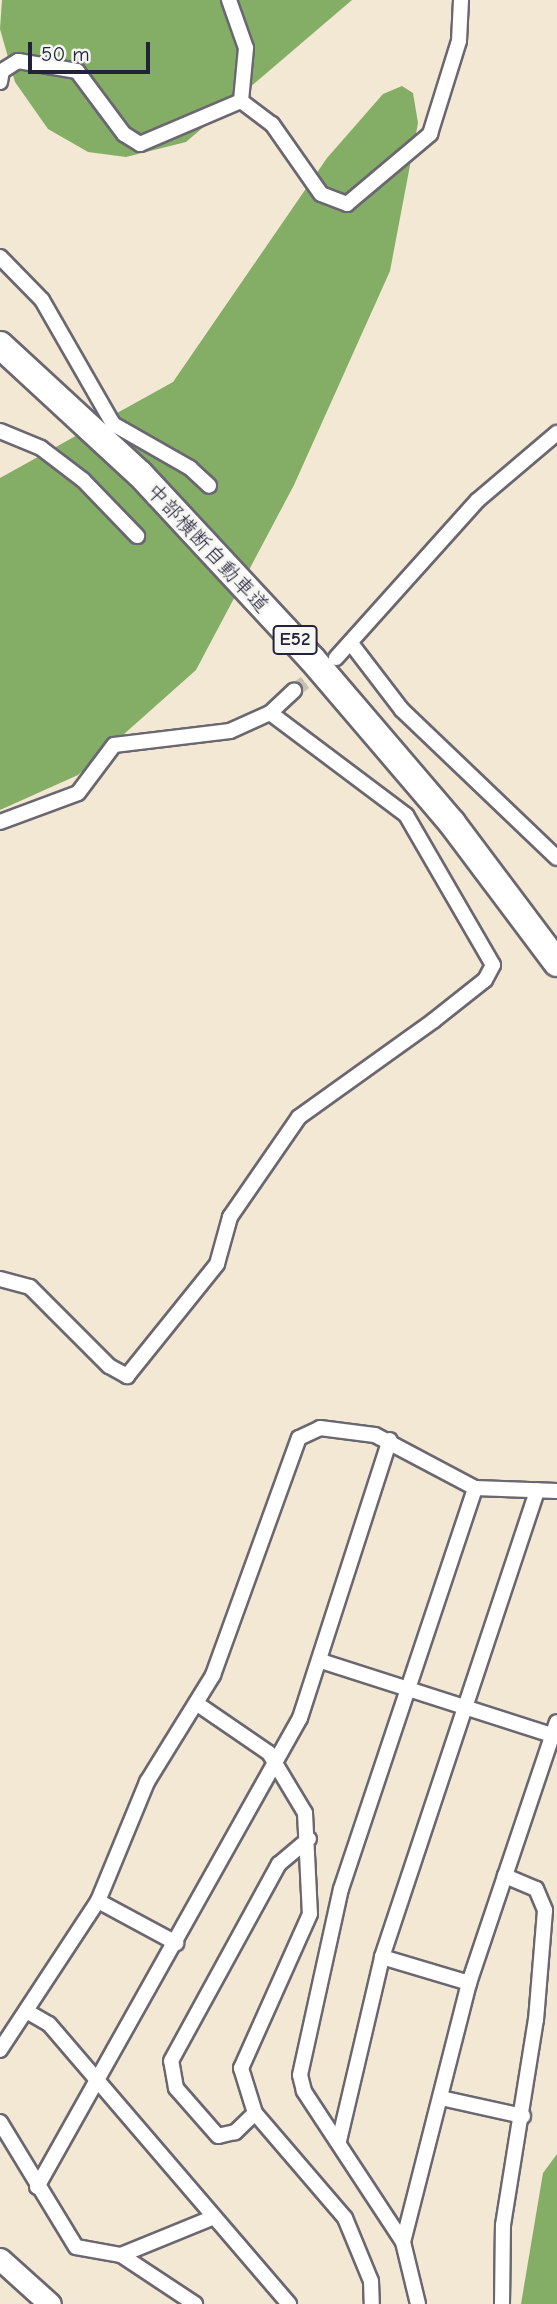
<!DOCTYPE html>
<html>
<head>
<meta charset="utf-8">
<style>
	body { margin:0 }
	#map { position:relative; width:557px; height:2304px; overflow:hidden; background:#f2e8d4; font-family:"Comic Neue","Klee One",sans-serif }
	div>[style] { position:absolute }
	.forest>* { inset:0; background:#84ae66 }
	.street-tunnel>* { height:14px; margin-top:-7px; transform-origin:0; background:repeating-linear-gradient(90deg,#c8c0b5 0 14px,transparent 0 21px) }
	.roads { filter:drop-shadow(2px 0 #6b6771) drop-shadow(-2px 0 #6b6771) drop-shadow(0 2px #6b6771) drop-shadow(0 -2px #6b6771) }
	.street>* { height:14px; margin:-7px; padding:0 7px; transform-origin:7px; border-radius:7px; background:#fff }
	.secondary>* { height:21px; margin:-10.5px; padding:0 10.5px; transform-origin:10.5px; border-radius:10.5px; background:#fff }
	.highway>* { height:26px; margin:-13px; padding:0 13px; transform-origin:13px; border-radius:13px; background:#fff }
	span { translate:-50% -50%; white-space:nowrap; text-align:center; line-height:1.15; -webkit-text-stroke:6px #f6f6f2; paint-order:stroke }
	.shield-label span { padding:2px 5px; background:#f6f6f2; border:2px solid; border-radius:5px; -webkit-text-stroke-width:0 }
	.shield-label { font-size:19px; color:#22223b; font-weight:700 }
	.street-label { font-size:21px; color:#22223b }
	.scale { position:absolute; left:28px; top:42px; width:122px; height:32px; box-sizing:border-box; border:4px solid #22223b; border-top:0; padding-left:9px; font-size:21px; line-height:24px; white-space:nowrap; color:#22223b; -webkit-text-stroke:5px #f6f6f2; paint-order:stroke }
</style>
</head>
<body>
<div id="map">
	<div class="forest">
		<div style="clip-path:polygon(2px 0,352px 0,186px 142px,126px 157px,88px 152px,48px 129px,15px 82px,0 29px)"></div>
		<div style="clip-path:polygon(402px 86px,413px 93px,418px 123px,390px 271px,294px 485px,196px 670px,78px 775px,0 810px,0 478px,173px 382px,327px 158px,383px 94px)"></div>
		<div style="clip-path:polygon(557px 2154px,557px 2304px,521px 2304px,543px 2173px)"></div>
	</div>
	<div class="street-tunnel">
		<div style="left:294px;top:691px;width:41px;rotate:-38deg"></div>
	</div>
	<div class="roads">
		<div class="street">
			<div style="left:229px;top:0;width:51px;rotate:70.5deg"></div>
			<div style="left:246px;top:48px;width:53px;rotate:95.4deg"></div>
			<div style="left:0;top:82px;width:11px;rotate:-80deg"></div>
			<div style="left:2px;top:71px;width:19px;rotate:-32deg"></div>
			<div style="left:18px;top:61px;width:60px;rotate:9.6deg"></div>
			<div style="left:77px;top:71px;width:79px;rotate:53.3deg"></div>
			<div style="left:124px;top:134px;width:19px;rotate:32deg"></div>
			<div style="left:140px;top:144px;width:110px;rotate:-23.1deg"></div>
			<div style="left:241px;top:101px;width:39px;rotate:37deg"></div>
			<div style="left:272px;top:124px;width:85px;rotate:55deg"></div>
			<div style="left:321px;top:194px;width:28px;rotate:21deg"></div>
			<div style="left:347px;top:204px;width:109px;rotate:-40.1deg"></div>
			<div style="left:430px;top:134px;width:97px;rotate:-72.7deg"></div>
			<div style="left:459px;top:41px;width:41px;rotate:-87.2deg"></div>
			<div style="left:0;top:257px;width:60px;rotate:45.7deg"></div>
			<div style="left:42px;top:300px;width:143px;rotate:60.2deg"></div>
			<div style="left:113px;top:424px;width:89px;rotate:29.7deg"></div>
			<div style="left:190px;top:468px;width:26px;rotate:43deg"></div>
			<div style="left:0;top:431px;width:44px;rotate:22.5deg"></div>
			<div style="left:41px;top:448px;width:53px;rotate:37.3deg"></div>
			<div style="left:83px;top:480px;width:78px;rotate:46deg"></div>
			<div style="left:353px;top:646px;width:81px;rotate:52.6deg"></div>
			<div style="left:402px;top:710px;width:214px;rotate:43.7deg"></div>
			<div style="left:336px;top:658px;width:212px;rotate:-48.1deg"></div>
			<div style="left:478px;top:500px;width:104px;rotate:-40.3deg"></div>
			<div style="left:0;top:822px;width:83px;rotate:-20.4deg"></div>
			<div style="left:78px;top:793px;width:60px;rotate:-53.1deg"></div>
			<div style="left:114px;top:745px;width:117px;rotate:-6.9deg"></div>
			<div style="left:230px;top:731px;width:44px;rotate:-24.2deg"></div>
			<div style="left:270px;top:713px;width:33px;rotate:-43deg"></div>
			<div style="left:0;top:1279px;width:31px;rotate:15deg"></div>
			<div style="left:30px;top:1287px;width:112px;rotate:45deg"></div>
			<div style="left:109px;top:1366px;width:21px;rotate:29deg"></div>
			<div style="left:127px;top:1376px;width:144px;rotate:-51.2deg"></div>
			<div style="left:217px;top:1264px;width:49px;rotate:-74.5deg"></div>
			<div style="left:230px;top:1217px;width:121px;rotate:-55.4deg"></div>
			<div style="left:299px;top:1117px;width:165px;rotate:-35.6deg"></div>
			<div style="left:433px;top:1021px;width:66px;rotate:-38.3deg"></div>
			<div style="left:485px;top:980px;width:17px;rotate:-62deg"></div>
			<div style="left:493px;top:965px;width:173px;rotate:-120.1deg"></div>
			<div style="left:406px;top:815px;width:170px;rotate:-143.1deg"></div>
			<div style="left:321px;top:1661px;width:243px;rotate:17.8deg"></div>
			<div style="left:196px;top:1703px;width:88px;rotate:34.4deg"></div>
			<div style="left:269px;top:1753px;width:70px;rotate:59deg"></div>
			<div style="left:305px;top:1813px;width:101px;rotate:87.2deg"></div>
			<div style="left:310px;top:1914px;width:169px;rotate:114.1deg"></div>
			<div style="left:241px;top:2068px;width:47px;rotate:72.7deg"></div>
			<div style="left:255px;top:2113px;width:138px;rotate:49.4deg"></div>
			<div style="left:345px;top:2218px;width:68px;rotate:67.6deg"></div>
			<div style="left:371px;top:2281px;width:23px;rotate:88deg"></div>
			<div style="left:98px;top:1901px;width:89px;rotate:28.3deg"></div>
			<div style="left:382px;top:1957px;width:91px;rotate:16.6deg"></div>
			<div style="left:28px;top:2012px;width:24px;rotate:30deg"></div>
			<div style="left:49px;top:2024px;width:369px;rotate:49.4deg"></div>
			<div style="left:0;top:2050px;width:178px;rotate:-56.7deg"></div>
			<div style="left:98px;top:1901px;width:129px;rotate:-67.6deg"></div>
			<div style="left:147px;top:1782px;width:126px;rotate:-58.3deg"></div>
			<div style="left:213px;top:1675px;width:252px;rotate:-70.1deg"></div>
			<div style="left:299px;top:1438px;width:23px;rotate:-25deg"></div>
			<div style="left:320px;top:1428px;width:55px;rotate:7.3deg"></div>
			<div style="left:375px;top:1435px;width:113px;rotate:27.9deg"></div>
			<div style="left:475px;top:1488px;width:82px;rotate:2.1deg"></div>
			<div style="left:441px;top:2098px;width:84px;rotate:12.4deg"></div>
			<div style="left:255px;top:2113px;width:28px;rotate:136deg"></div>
			<div style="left:235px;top:2132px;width:17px;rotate:167deg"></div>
			<div style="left:218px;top:2136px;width:64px;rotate:-131.2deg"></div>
			<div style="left:176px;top:2088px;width:27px;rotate:-100deg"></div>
			<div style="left:171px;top:2061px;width:225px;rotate:-61.3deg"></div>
			<div style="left:279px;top:1864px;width:39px;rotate:-40deg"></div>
			<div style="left:0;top:2122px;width:146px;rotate:58.7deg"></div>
			<div style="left:76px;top:2247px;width:46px;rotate:10.1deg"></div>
			<div style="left:121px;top:2255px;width:89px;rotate:33.5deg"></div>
			<div style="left:339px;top:2141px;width:189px;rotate:-76.8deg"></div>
			<div style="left:382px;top:1957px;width:492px;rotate:-71.6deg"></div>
			<div style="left:37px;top:2187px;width:538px;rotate:-60.72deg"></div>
			<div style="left:300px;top:1718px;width:292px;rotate:-72.1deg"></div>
			<div style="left:403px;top:2242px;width:267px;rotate:-75.7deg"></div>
			<div style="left:469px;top:1983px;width:275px;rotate:-71.4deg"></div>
			<div style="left:121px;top:2255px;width:100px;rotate:-22.2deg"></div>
			<div style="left:418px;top:2304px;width:64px;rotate:-103.6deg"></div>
			<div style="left:403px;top:2242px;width:181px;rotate:-123.3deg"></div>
			<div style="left:304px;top:2091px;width:16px;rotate:-104deg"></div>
			<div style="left:300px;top:2075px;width:190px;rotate:-77.6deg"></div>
			<div style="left:341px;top:1889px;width:423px;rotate:-71.5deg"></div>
			<div style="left:502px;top:2304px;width:79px;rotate:-89.3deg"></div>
			<div style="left:503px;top:2225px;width:208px;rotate:-80.9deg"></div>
			<div style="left:536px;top:2020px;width:110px;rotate:-85.3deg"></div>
			<div style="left:545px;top:1910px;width:23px;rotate:-113deg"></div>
			<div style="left:536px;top:1889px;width:34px;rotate:-157deg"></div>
		</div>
		<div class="secondary">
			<div style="left:0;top:2259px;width:67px;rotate:42deg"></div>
		</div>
		<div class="highway">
			<div style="left:0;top:345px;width:190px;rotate:42.7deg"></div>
			<div style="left:140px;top:474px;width:253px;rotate:47.1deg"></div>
			<div style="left:312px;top:659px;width:216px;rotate:49.5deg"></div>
			<div style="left:452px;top:823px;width:175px;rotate:53.1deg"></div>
		</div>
	</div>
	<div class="shield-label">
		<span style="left:295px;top:640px">E52</span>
	</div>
	<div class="street-label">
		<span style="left:208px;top:548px;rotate:47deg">中部横断自動車道</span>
	</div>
	<div class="scale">50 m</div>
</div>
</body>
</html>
